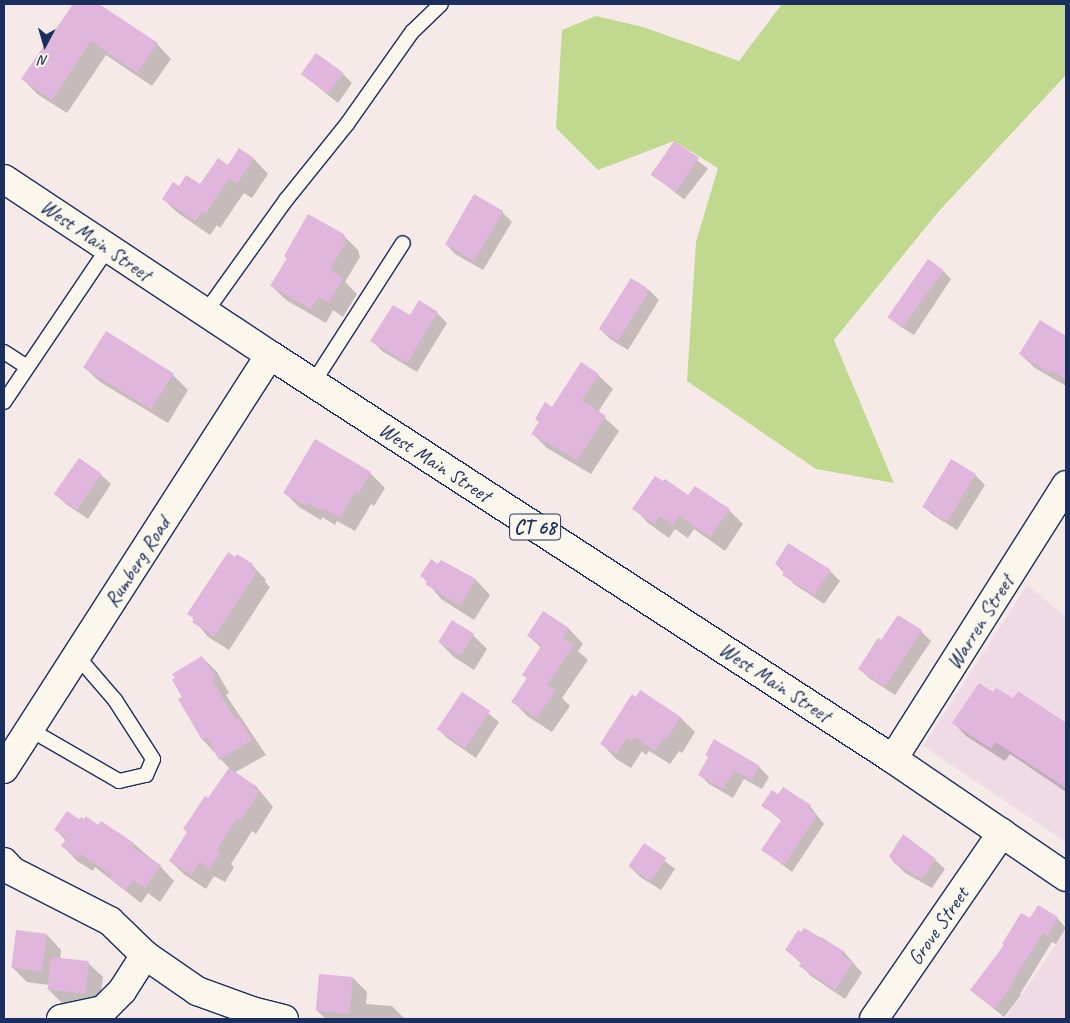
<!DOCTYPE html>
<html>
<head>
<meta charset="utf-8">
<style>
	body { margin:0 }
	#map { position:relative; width:1070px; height:1023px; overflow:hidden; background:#f6eae9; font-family:Caveat,sans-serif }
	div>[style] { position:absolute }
	.built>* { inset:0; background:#efdae5 }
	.green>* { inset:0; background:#c0d98f }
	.shadow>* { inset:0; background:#0003; transform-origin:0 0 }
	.building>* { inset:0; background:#e0b6dc; transform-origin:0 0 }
	.roads { filter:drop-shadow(1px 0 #1b2f5e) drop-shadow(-1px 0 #1b2f5e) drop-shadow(0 1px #1b2f5e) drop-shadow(0 -1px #1b2f5e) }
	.lane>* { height:14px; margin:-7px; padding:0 7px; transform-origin:7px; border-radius:7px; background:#fbf7ec }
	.street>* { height:28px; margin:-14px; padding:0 14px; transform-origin:14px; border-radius:14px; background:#fbf7ec }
	.primary>* { height:28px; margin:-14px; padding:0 14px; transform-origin:14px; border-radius:14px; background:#fbf7ec }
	span { translate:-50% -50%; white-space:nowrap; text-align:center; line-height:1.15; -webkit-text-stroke:4px #fbf7ec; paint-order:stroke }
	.shield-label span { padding:1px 4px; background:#fbf7ec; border:1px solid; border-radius:4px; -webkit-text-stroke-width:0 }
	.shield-label { font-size:20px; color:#1b2f5e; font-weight:700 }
	.street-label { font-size:21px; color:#1b2f5e }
	.frame { position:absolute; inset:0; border:5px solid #1b2f5e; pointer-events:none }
	.north { position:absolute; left:20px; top:20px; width:50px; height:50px; -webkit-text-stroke:4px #fbf7ec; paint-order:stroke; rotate:186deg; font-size:14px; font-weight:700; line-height:20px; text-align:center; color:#1b2f5e }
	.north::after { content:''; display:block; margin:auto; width:18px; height:22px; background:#1b2f5e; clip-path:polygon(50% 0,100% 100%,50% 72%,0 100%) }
</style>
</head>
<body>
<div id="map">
	<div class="built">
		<div style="clip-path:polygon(1027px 585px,1066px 617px,1066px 842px,923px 746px)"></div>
		<div style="clip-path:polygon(1066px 930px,1066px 1019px,1005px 1019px)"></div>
	</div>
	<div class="green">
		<div style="clip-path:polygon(782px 4px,1066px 4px,1066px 75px,939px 211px,834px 340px,894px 483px,816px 469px,687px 381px,696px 242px,718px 168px,674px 141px,598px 170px,556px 128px,562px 30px,596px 16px,643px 27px,739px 61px)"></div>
	</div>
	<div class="shadow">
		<div style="clip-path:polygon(74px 4px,97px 4px,157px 44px,171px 59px,152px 86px,106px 55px,67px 113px,37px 94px,23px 79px)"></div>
		<div style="clip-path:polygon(302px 74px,343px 74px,352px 83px,338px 103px)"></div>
		<div style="left:675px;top:143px;width:42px;height:39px;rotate:38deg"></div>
		<div style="clip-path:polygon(240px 150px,254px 159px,268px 174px,252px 198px,244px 193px,220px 228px,217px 225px,210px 235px,178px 213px,163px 199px,179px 188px,200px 186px,229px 167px)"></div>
		<div style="clip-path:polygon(474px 195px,502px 212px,512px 222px,483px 270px,455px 254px,446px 244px)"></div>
		<div style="clip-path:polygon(343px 235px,358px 250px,360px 257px,345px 282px,357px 294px,343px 317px,333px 310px,326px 323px,286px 300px,272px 286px,288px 259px,285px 256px)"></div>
		<div style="clip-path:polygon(943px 271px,951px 279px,914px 335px,898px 325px,890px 317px)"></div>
		<div style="clip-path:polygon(631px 279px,650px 291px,659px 300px,628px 350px,610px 339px,600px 329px)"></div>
		<div style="clip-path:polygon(437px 313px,447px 323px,417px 372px,382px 351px,372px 341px,410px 317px)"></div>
		<div style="clip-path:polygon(1040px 322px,1066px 338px,1066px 386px,1035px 368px,1020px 354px)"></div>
		<div style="clip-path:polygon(106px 333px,173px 375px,188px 390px,168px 423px,100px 382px,85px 368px)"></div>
		<div style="clip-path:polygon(598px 375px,613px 389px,598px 412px,619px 431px,591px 474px,547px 448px,533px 434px,552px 408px)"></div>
		<div style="clip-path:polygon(370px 473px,385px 488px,374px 506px,371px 504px,355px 531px,337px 521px,335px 525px,322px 517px,321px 520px,299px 507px,285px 493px)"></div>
		<div style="clip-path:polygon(101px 475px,111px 484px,88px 519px,66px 504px,56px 495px)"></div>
		<div style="clip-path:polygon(975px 475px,985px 485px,957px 530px,933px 515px,923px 506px)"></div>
		<div style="clip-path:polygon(689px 497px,729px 510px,743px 524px,725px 551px,694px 529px,688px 538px,675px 529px,669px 538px,648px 523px,634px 508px)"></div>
		<div style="clip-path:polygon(441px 561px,476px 580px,490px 595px,474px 620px,441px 599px,422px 576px)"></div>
		<div style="clip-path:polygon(776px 564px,830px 571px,840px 581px,824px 604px,794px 584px)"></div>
		<div style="clip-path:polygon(252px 565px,266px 580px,265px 582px,270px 587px,229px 650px,208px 637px,189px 614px)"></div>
		<div style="clip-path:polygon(543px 613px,569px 629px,583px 644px,578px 651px,588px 660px,562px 698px,570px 706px,552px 732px,527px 716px,513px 701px,528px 679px,524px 675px,541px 648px,528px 635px)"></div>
		<div style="clip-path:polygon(921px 631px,931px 641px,895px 695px,869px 678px,859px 669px,882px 642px)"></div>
		<div style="clip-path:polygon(473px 635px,487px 649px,474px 670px,454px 657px,439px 642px)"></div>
		<div style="clip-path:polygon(202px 657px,217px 672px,229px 693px,226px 695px,266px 755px,234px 773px,256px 786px,273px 807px,256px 834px,252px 831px,231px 864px,234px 867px,225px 882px,214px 876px,206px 889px,185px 875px,170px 861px,230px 769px,203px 740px,179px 700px,184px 697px)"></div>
		<div style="clip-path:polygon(1018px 692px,1066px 723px,1066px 792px,1010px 754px,1005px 761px,966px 736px,953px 722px,993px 694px,1013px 700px)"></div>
		<div style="clip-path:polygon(462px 693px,499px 722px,476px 758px,447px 738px,438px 729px)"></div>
		<div style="clip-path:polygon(681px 718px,695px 732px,682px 753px,679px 751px,670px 764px,649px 751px,646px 755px,642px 751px,631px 768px,616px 759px,602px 744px)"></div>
		<div style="clip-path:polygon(709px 757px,759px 767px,769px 777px,762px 789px,744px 779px,733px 798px,709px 784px,699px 774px)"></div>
		<div style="clip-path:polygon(763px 806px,810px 806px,824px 824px,792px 872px,763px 850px,782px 821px)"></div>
		<div style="clip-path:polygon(80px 821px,99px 826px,101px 822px,134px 844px,160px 866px,174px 881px,160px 902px,148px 893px,141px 903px,95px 867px,93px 871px,77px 861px,63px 846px,66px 841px,56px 830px)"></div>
		<div style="clip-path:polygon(644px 845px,675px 869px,661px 890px,640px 877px,630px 867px)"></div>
		<div style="clip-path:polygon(935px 860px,945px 869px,932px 888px,905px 873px,895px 863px)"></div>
		<div style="clip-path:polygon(1057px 918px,1066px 928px,1056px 944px,1052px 942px,1020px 994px,1021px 995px,1004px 1017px,971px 990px,1006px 946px,1031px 920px)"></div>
		<div style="clip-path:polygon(47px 935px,61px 950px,60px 959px,88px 963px,103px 977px,99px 1008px,63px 1004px,48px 989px,49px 985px,27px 982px,13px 968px)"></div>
		<div style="clip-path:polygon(821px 937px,844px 952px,862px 973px,845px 999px,811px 976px,801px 966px,802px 964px,786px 950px)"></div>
		<div style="clip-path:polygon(353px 978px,367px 992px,366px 1004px,392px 1006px,405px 1019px,326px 1019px,317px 1011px)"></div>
	</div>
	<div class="building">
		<div style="clip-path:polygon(73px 4px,99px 4px,158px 43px,137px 73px,91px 41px,52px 100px,21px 79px)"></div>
		<div style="left:316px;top:53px;width:34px;height:26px;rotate:36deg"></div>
		<div style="left:674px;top:141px;width:30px;height:41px;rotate:34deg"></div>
		<div style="clip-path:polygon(239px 148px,254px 158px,237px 184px,229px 179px,205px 214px,202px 212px,195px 221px,162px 199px,173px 182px,179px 186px,186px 175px,200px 184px,218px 158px,228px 165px)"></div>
		<div style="left:474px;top:194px;width:34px;height:58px;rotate:30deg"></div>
		<div style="clip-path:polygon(308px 214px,344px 234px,346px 242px,330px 270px,343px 278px,329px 303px,318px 297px,311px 309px,270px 286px,287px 258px,284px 256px)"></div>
		<div style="left:928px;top:259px;width:19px;height:71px;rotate:35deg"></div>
		<div style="clip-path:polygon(631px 278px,647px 288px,647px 295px,618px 341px,599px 329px)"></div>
		<div style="clip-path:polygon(419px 300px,438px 312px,407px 363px,370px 341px,393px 305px,410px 315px)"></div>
		<div style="clip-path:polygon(1040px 320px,1066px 336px,1066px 380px,1051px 370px,1049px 373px,1019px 354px)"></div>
		<div style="left:106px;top:331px;width:80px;height:43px;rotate:32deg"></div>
		<div style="clip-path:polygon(581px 362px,599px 374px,582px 400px,606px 416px,577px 460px,531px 434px,539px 422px,535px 419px,545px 402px,552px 407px)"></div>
		<div style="clip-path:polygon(315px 439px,371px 472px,359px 493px,356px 491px,340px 518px,322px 508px,320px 511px,308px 503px,306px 506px,283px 493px)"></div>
		<div style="left:79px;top:458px;width:28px;height:44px;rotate:35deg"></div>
		<div style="left:951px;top:459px;width:29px;height:56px;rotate:31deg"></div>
		<div style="clip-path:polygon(655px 476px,663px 481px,665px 479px,688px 495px,695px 486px,730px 509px,710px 537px,679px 516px,673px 525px,660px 516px,654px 524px,632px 509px)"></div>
		<div style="clip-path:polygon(788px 543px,831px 570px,814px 595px,782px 575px,785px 571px,775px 564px)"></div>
		<div style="clip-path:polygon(228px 552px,235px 557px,237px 554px,253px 564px,251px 568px,257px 572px,214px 637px,192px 622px,194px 619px,187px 614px)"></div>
		<div style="clip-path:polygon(431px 559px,438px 564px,441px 560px,476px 579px,460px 606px,425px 584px,428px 581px,420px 576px)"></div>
		<div style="clip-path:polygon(543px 611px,569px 628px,563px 638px,574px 645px,547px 685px,556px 690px,537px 718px,511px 702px,527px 678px,522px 675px,542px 645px,527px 636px)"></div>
		<div style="clip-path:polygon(898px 615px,922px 630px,885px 687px,858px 669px,878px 638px,881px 640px)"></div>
		<div style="left:452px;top:620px;width:26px;height:26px;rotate:32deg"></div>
		<div style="clip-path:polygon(202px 656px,216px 678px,212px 680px,236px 720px,239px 718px,252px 740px,219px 760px,207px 738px,202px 740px,178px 699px,182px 697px,172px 680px,175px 678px,172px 674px)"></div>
		<div style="clip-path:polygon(979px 683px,993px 692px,996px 688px,1013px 698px,1018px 691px,1066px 723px,1066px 788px,996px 742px,991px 749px,952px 723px)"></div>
		<div style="clip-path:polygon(640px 690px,681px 717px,667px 739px,664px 737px,655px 751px,634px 737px,632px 741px,627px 738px,616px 754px,600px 744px,632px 694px,636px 697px)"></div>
		<div style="left:462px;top:692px;width:34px;height:45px;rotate:34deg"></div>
		<div style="clip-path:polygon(714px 739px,760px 766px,752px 780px,734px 770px,723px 789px,698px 775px,708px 757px,705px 755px)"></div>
		<div style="clip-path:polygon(229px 768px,256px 786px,254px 788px,259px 792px,241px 820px,237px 818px,217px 850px,221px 852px,210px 869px,200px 862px,192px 875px,169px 861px,187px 832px,183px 829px,205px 796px,208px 798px)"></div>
		<div style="clip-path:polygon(783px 787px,811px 805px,808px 809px,817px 815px,784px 865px,761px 850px,782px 819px,761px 806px,772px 790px,778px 794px)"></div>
		<div style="clip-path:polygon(67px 811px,79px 819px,81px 817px,84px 819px,86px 816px,98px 825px,101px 821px,134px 843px,132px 847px,161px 865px,145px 888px,133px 880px,126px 890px,109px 878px,112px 875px,80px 854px,78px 858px,61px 846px,67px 838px,54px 830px)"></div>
		<div style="clip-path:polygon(903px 834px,936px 859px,922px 879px,894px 863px,889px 856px)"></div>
		<div style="left:644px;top:843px;width:27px;height:28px;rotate:34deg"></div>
		<div style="clip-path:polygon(1038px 905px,1058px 917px,1047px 936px,1043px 933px,1011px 984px,1013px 985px,994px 1009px,970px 990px,1004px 945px,1002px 944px,1021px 913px,1030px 918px)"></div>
		<div style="clip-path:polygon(804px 928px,844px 951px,842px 955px,853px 963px,835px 990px,799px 966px,802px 962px,785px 950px,798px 930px,801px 932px)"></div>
		<div style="left:16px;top:930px;width:31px;height:38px;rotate:7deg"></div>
		<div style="left:51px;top:957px;width:38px;height:33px;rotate:6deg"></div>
		<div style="left:319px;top:974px;width:34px;height:37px;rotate:5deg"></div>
	</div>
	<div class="roads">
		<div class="lane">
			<div style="left:205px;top:313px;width:139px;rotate:-54.4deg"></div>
			<div style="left:286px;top:200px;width:97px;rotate:-51.2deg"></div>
			<div style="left:347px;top:124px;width:113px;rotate:-54.8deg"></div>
			<div style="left:412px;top:32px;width:40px;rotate:-44deg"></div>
			<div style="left:4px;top:352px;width:27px;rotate:33deg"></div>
			<div style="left:313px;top:383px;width:166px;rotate:-57.3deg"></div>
			<div style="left:4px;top:402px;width:186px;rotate:-56deg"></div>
			<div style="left:29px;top:729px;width:104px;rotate:30deg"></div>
			<div style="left:119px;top:781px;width:28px;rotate:-13deg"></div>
			<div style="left:146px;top:775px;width:17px;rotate:-66deg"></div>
			<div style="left:153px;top:759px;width:70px;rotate:-122.8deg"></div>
			<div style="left:115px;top:700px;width:58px;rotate:-130.8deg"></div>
		</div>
		<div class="street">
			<div style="left:893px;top:759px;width:324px;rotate:-57.7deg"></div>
			<div style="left:4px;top:769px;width:492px;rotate:-57.3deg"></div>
			<div style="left:4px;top:862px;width:12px;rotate:48deg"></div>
			<div style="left:12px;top:871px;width:110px;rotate:27deg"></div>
			<div style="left:110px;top:921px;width:49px;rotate:44.2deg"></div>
			<div style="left:145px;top:955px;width:63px;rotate:34.7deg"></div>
			<div style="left:197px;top:991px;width:59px;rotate:20deg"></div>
			<div style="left:252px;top:1011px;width:33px;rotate:14deg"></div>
			<div style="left:61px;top:1019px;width:43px;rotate:-12.1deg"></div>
			<div style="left:103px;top:1010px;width:27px;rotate:-45deg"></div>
			<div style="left:122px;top:991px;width:43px;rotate:-57.4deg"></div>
			<div style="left:874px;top:1019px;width:226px;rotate:-55.5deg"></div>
		</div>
		<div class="primary">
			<div style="left:4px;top:179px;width:319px;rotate:33.5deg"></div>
			<div style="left:270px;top:355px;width:743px;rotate:32.96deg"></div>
			<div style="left:893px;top:759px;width:209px;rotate:34.3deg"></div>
		</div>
	</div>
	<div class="shield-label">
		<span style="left:535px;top:527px">CT 68</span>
	</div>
	<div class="street-label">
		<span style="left:96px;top:240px;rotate:34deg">West Main Street</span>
		<span style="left:435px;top:462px;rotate:33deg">West Main Street</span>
		<span style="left:137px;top:562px;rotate:-57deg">Rumberg Road</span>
		<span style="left:980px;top:622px;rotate:-58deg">Warren Street</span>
		<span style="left:775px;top:682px;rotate:33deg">West Main Street</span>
		<span style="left:938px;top:926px;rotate:-55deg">Grove Street</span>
	</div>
	<div class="frame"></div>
	<div class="north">N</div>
</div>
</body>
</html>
